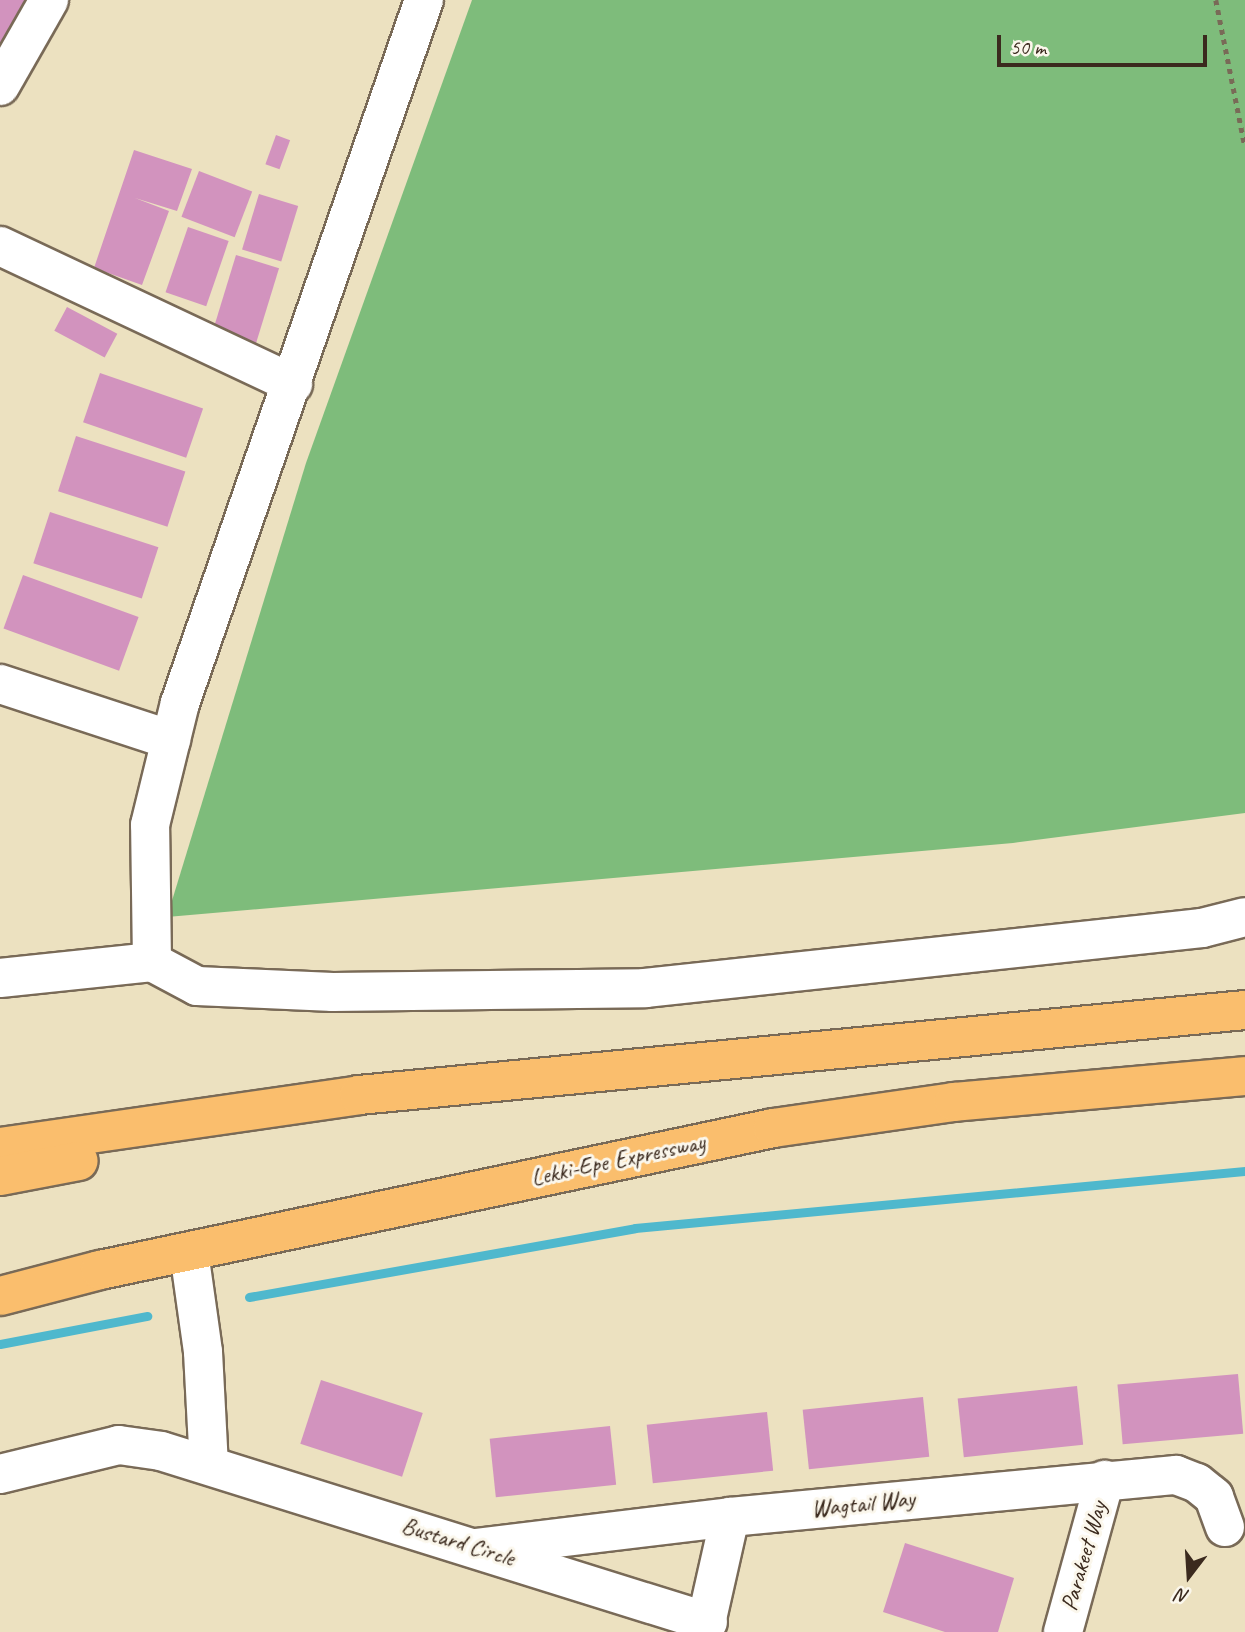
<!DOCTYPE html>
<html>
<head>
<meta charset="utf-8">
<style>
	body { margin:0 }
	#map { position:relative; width:1245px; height:1632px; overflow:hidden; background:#ece1c0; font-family:Caveat,sans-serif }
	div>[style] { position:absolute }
	.forest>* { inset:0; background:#7ebc7b }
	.stream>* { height:9px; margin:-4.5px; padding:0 4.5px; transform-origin:4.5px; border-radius:4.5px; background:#4fb8cd }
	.building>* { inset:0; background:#d293be; transform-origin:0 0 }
	.path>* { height:4.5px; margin-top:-2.25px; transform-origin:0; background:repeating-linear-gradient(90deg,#796a57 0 5px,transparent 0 10px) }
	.roads { filter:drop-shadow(2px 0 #796a57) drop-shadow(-2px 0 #796a57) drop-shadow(0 2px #796a57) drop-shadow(0 -2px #796a57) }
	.minor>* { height:38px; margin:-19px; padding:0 19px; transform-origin:19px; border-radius:19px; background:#fff }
	.highway>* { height:38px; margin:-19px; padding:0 19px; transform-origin:19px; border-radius:19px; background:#fabe6d }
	span { translate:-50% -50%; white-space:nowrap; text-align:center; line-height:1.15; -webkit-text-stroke:6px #fbf7ec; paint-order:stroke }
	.street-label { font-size:24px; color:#3b2a1e }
	.north { position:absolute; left:1154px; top:1541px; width:70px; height:70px; -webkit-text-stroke:5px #fbf7ec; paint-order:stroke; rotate:197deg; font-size:19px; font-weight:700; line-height:28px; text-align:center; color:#3b2a1e }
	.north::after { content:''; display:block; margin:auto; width:24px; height:32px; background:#3b2a1e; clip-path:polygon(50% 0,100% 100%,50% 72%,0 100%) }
	.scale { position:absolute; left:997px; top:35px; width:210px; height:32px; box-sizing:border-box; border:4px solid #3b2a1e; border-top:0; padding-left:9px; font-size:21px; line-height:24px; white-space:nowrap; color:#3b2a1e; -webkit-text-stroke:5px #fbf7ec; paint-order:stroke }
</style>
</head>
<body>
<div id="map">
	<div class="forest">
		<div style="clip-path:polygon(472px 0,1245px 0,1245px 813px,1013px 843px,167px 917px,306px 463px)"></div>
	</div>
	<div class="stream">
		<div style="left:249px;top:1297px;width:392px;rotate:-10.1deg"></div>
		<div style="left:635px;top:1228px;width:613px;rotate:-5.34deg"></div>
		<div style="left:0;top:1344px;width:150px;rotate:-10.8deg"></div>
	</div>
	<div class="building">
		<div style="clip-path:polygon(0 0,32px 0,0 50px)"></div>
		<div style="left:276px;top:135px;width:15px;height:31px;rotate:20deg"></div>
		<div style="clip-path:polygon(134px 150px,192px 169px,177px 211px,135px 198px,169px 211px,142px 285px,94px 268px)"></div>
		<div style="left:199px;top:171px;width:57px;height:49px;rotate:21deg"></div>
		<div style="left:259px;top:194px;width:41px;height:58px;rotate:17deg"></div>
		<div style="left:188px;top:227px;width:43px;height:69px;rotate:19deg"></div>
		<div style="left:236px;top:255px;width:45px;height:81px;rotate:17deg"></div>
		<div style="left:67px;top:307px;width:57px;height:27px;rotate:28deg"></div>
		<div style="left:100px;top:373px;width:109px;height:52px;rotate:19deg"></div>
		<div style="left:76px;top:436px;width:115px;height:58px;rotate:18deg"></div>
		<div style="left:50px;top:512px;width:114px;height:54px;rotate:18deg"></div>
		<div style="left:23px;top:575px;width:123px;height:57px;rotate:20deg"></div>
		<div style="left:1238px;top:1374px;width:60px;height:121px;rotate:85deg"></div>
		<div style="left:321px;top:1380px;width:107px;height:67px;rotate:18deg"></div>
		<div style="left:1077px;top:1386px;width:59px;height:120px;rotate:84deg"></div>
		<div style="left:923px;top:1397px;width:60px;height:121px;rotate:84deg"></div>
		<div style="left:767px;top:1412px;width:59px;height:121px;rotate:84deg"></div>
		<div style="left:610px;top:1426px;width:59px;height:121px;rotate:84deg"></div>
		<div style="clip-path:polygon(905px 1543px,1014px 1578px,998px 1632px,945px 1632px,883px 1612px)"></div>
	</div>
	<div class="path">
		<div style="left:1216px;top:0;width:149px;rotate:78.8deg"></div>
	</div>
	<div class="roads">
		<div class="minor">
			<div style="left:0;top:86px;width:99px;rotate:-60.3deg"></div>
			<div style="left:0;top:246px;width:324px;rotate:25.2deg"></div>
			<div style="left:0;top:684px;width:180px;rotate:18.1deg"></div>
			<div style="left:152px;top:962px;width:137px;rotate:-90.8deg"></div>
			<div style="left:150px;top:825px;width:126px;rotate:-76.2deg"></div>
			<div style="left:180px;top:703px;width:744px;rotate:-70.86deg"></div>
			<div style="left:0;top:978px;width:153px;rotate:-6deg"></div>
			<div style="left:152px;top:962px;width:51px;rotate:28.1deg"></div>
			<div style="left:197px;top:986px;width:136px;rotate:2.5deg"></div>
			<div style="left:333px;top:992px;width:312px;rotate:-0.7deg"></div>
			<div style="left:645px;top:988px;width:560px;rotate:-6.15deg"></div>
			<div style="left:1202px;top:928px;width:44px;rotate:-14.3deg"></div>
			<div style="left:189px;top:1252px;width:101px;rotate:82deg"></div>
			<div style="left:203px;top:1352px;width:113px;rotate:87deg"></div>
			<div style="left:0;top:1474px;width:122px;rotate:-13.7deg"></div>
			<div style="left:119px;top:1445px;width:42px;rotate:8.1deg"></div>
			<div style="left:161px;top:1451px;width:573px;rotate:17.36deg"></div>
			<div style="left:475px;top:1548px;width:257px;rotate:-6.9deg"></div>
			<div style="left:730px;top:1517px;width:448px;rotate:-5.4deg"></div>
			<div style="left:1176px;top:1475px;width:22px;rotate:21deg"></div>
			<div style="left:1197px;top:1483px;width:22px;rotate:39deg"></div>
			<div style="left:1214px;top:1497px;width:32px;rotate:70deg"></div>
			<div style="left:704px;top:1632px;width:118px;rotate:-77.3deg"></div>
			<div style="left:1063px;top:1632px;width:158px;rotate:-74.6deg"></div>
		</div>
		<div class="highway">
			<div style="left:0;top:1147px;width:363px;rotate:-8.2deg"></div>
			<div style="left:359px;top:1095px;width:890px;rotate:-5.48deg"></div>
			<div style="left:0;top:1176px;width:80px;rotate:-10.8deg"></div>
			<div style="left:0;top:1296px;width:103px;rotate:-14.6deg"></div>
			<div style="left:100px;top:1270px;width:688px;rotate:-11.91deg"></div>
			<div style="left:773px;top:1128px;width:183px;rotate:-8.2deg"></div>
			<div style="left:954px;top:1102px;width:292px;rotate:-5.1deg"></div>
		</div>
	</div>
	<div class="street-label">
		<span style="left:618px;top:1160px;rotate:-12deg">Lekki-Epe Expressway</span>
		<span style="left:863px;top:1504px;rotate:-6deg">Wagtail Way</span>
		<span style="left:458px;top:1542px;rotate:17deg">Bustard Circle</span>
		<span style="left:1084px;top:1556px;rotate:-74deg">Parakeet Way</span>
	</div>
	<div class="north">N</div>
	<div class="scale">50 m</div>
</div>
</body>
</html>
